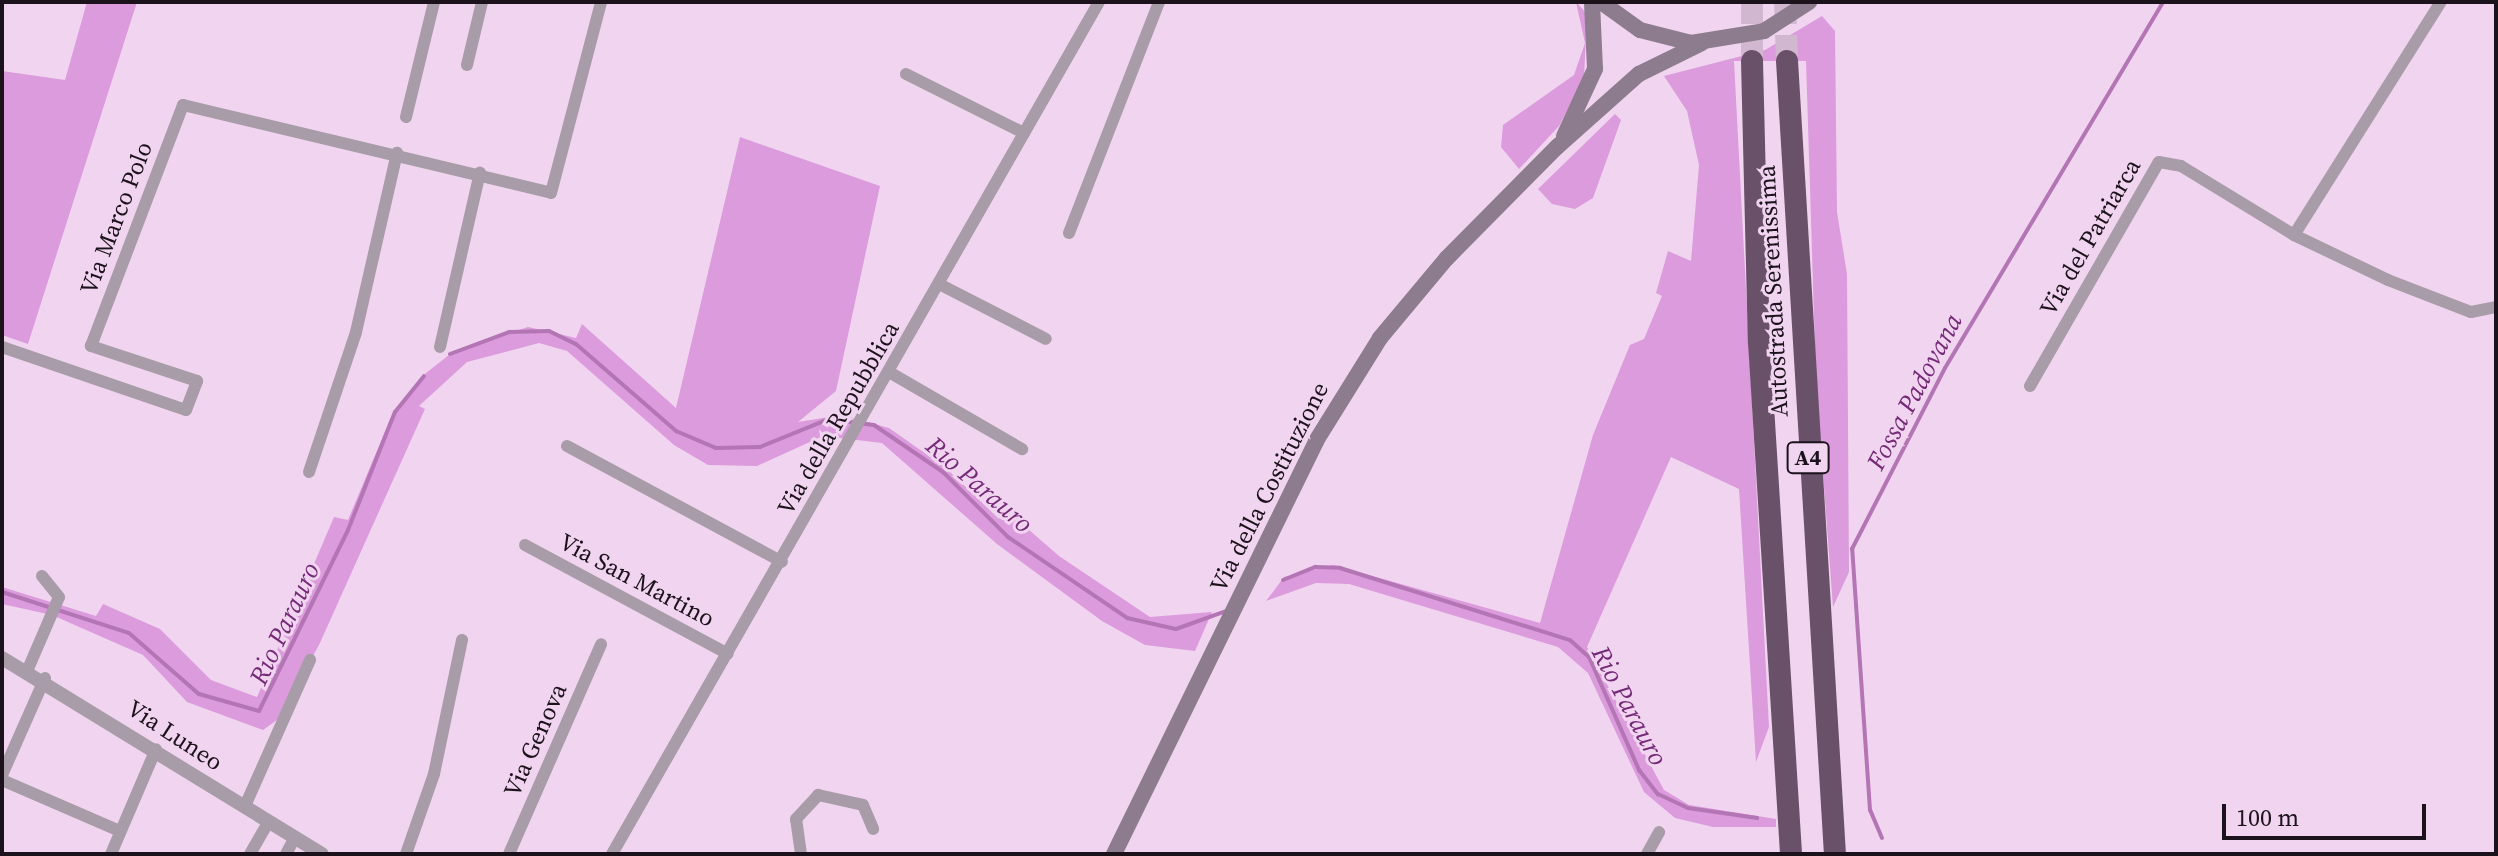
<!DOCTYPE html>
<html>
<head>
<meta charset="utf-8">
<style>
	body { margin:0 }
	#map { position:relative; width:2498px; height:856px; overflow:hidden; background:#f1d5f0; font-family:"Source Serif 4",serif }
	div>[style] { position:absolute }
	.green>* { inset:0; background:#db9bdc }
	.stream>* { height:4px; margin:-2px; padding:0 2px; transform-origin:2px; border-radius:2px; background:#b475b5 }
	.motorway-tunnel>* { height:22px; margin-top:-11px; transform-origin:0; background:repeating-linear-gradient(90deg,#d1b8d0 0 22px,transparent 0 33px) }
	.minor>* { height:12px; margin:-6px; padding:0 6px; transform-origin:6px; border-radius:6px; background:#a89ca8 }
	.tertiary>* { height:14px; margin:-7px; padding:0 7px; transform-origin:7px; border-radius:7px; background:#a89ca8 }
	.secondary>* { height:16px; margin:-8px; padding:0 8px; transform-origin:8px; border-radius:8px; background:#8d7c8d }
	.motorway>* { height:22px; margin:-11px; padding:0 11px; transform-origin:11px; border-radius:11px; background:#695169 }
	span { translate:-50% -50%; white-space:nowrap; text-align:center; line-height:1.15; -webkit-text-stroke:6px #f1d5f0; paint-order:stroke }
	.shield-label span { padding:2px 6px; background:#f1d5f0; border:2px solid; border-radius:6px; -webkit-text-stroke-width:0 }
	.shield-label { font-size:22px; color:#1b121b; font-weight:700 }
	.street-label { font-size:24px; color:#1b121b }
	.water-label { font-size:26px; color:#752a78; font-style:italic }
	.frame { position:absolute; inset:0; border:4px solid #1b121b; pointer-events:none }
	.scale { position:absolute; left:2222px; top:804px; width:204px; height:36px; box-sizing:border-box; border:4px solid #1b121b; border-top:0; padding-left:10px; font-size:24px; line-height:28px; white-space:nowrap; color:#1b121b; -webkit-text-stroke:6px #f1d5f0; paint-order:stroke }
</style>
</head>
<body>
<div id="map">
	<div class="green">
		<div style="clip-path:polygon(87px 2px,137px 2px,28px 344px,2px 335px,2px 71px,65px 80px)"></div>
		<div style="clip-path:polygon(1576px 2px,1587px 14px,1584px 78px,1559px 126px,1519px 169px,1501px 147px,1503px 125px,1574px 75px,1585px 43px)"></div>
		<div style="clip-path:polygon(1822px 16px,1835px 31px,1837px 212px,1847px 274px,1849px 572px,1833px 607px,1816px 380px,1806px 61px,1734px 61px,1769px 727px,1756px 762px,1739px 489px,1671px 457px,1587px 647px,1664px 790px,1689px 805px,1776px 819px,1776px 827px,1713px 827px,1675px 818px,1644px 792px,1588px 673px,1558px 647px,1349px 584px,1316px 583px,1266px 601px,1284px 577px,1333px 565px,1540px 623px,1593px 435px,1630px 345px,1644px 339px,1662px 296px,1656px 293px,1668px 251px,1691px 261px,1699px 165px,1687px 111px,1664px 76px,1765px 50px)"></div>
		<div style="clip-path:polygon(1615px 114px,1621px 120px,1593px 198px,1575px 209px,1552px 204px,1538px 189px)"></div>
		<div style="clip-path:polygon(740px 137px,880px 186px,836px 391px,798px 422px,842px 415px,889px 428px,946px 468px,999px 519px,1004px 508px,1059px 556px,1150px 617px,1212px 612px,1195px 651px,1145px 645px,1102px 621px,997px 544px,882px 443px,823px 436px,757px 466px,708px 465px,674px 445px,567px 351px,539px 343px,467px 362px,419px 406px,425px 409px,319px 645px,277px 720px,263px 730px,187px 702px,143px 655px,52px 615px,2px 604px,2px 587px,96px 616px,103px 604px,160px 629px,211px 680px,257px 697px,334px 517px,348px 520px,391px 417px,421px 377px,454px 351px,528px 327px,576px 338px,582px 324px,676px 408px)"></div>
	</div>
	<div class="stream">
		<div style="left:450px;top:354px;width:63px;rotate:-20.4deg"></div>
		<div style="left:509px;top:332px;width:40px;rotate:-1.4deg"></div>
		<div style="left:549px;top:331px;width:30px;rotate:26deg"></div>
		<div style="left:576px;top:344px;width:133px;rotate:41deg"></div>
		<div style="left:676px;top:431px;width:43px;rotate:23deg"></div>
		<div style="left:716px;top:448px;width:44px;rotate:-1.3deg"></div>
		<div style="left:760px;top:447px;width:74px;rotate:-22.1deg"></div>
		<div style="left:829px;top:419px;width:45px;rotate:7.6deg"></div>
		<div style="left:874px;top:425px;width:83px;rotate:34.3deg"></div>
		<div style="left:943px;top:472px;width:92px;rotate:45deg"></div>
		<div style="left:1008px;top:537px;width:144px;rotate:34.2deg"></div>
		<div style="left:1127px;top:618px;width:50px;rotate:12.7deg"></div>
		<div style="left:1176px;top:629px;width:53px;rotate:-19.8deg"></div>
		<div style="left:1283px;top:580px;width:35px;rotate:-22deg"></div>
		<div style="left:1315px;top:567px;width:25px;rotate:2deg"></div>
		<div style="left:1340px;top:568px;width:241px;rotate:17.4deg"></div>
		<div style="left:1570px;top:640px;width:25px;rotate:42deg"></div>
		<div style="left:1589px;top:657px;width:124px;rotate:66.1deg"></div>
		<div style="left:1639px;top:770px;width:31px;rotate:52deg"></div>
		<div style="left:1658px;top:794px;width:33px;rotate:25deg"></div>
		<div style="left:1688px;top:808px;width:70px;rotate:8.2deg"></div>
		<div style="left:2px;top:592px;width:133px;rotate:17.9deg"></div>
		<div style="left:129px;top:633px;width:93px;rotate:41.1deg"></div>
		<div style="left:199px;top:694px;width:62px;rotate:15.8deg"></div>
		<div style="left:259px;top:711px;width:202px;rotate:-63.8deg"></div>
		<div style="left:348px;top:530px;width:127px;rotate:-68.3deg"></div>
		<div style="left:395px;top:412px;width:46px;rotate:-51.1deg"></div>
		<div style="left:1882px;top:838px;width:30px;rotate:-113deg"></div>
		<div style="left:1870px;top:810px;width:262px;rotate:-93.9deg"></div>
		<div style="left:1852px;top:549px;width:203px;rotate:-62.8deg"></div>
		<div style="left:1945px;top:368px;width:426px;rotate:-59.2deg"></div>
	</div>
	<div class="motorway-tunnel">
		<div style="left:1752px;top:2px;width:59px;rotate:90deg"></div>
		<div style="left:1785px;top:2px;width:59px;rotate:88.1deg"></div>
	</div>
	<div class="minor">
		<div style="left:467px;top:65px;width:65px;rotate:-76.6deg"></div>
		<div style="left:906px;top:74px;width:132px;rotate:26.6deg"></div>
		<div style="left:406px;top:117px;width:118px;rotate:-76.3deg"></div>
		<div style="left:1069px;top:233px;width:248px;rotate:-68.7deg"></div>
		<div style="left:2294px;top:235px;width:275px;rotate:-57.8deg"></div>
		<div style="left:939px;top:284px;width:120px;rotate:27.2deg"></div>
		<div style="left:2px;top:347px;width:194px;rotate:18.9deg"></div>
		<div style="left:186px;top:410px;width:31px;rotate:-69deg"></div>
		<div style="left:197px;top:381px;width:112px;rotate:-161.7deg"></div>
		<div style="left:91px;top:346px;width:258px;rotate:-69.1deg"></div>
		<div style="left:183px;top:105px;width:378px;rotate:13.4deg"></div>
		<div style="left:551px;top:193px;width:197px;rotate:-75.3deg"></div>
		<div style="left:440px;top:347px;width:179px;rotate:-77.1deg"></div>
		<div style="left:889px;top:372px;width:154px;rotate:30.1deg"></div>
		<div style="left:2030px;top:386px;width:258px;rotate:-60.1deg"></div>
		<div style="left:2159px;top:162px;width:22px;rotate:10deg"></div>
		<div style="left:2181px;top:166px;width:132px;rotate:31.4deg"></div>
		<div style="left:2294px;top:235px;width:104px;rotate:25.6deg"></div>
		<div style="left:2388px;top:280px;width:89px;rotate:21.1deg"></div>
		<div style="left:2471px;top:312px;width:25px;rotate:-11deg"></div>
		<div style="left:567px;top:446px;width:244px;rotate:28.3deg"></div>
		<div style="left:309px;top:472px;width:148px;rotate:-71.4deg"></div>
		<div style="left:356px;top:332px;width:184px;rotate:-77.1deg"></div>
		<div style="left:525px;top:545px;width:230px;rotate:28.2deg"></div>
		<div style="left:28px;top:669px;width:78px;rotate:-66.7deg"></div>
		<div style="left:59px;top:597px;width:27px;rotate:-129deg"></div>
		<div style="left:2px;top:775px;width:106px;rotate:-66.1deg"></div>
		<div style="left:2px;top:780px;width:129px;rotate:23.4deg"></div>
		<div style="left:245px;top:806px;width:160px;rotate:-66deg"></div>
		<div style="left:111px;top:854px;width:114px;rotate:-66.8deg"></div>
		<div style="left:250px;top:854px;width:38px;rotate:-60deg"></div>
		<div style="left:286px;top:854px;width:19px;rotate:-62deg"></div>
		<div style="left:406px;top:854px;width:85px;rotate:-70.7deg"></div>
		<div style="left:434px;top:774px;width:137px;rotate:-78.2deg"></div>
		<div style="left:509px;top:854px;width:229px;rotate:-66.3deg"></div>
		<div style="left:612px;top:854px;width:981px;rotate:-60.25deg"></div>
		<div style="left:801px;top:854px;width:35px;rotate:-98deg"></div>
		<div style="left:796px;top:819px;width:33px;rotate:-47deg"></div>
		<div style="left:818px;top:795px;width:46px;rotate:12.5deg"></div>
		<div style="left:863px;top:805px;width:26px;rotate:67deg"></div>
		<div style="left:1647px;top:854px;width:25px;rotate:-61deg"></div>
	</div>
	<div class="tertiary">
		<div style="left:2px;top:658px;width:375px;rotate:31.5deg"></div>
	</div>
	<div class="secondary">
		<div style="left:1601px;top:2px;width:48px;rotate:35.7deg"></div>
		<div style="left:1640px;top:30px;width:53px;rotate:14.3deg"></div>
		<div style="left:1691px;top:43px;width:74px;rotate:-9.3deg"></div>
		<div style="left:1764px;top:31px;width:54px;rotate:-32.8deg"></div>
		<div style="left:1564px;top:136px;width:74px;rotate:-65.2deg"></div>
		<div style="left:1595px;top:69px;width:67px;rotate:-92.6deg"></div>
		<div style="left:1114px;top:854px;width:460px;rotate:-63.9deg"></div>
		<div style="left:1316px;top:441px;width:121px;rotate:-58.1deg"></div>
		<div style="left:1380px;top:338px;width:104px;rotate:-50.1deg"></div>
		<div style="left:1447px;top:258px;width:156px;rotate:-45.3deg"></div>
		<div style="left:1557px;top:147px;width:110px;rotate:-41.7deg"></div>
		<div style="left:1639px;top:74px;width:70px;rotate:-26.2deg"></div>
	</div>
	<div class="motorway">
		<div style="left:1752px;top:61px;width:281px;rotate:88.6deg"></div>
		<div style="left:1759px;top:342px;width:513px;rotate:86.42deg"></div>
		<div style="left:1787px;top:61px;width:794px;rotate:86.54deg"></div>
	</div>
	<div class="shield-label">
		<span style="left:1808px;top:458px">A4</span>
	</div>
	<div class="street-label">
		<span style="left:116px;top:218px;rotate:-69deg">Via Marco Polo</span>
		<span style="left:2090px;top:237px;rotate:-60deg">Via del Patriarca</span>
		<span style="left:1773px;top:291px;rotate:-93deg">Autostrada Serenissima</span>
		<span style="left:838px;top:418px;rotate:-60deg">Via della Repubblica</span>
		<span style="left:1269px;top:487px;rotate:-63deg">Via della Costituzione</span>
		<span style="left:637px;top:580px;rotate:28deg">Via San Martino</span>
		<span style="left:175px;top:735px;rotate:33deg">Via Luneo</span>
		<span style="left:535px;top:740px;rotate:-66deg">Via Genova</span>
	</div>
	<div class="water-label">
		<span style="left:1915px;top:392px;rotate:-62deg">Fossa Padovana</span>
		<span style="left:979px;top:485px;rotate:41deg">Rio Parauro</span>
		<span style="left:285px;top:624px;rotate:-65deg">Rio Parauro</span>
		<span style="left:1629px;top:706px;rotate:62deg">Rio Parauro</span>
	</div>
	<div class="frame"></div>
	<div class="scale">100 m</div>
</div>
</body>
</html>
